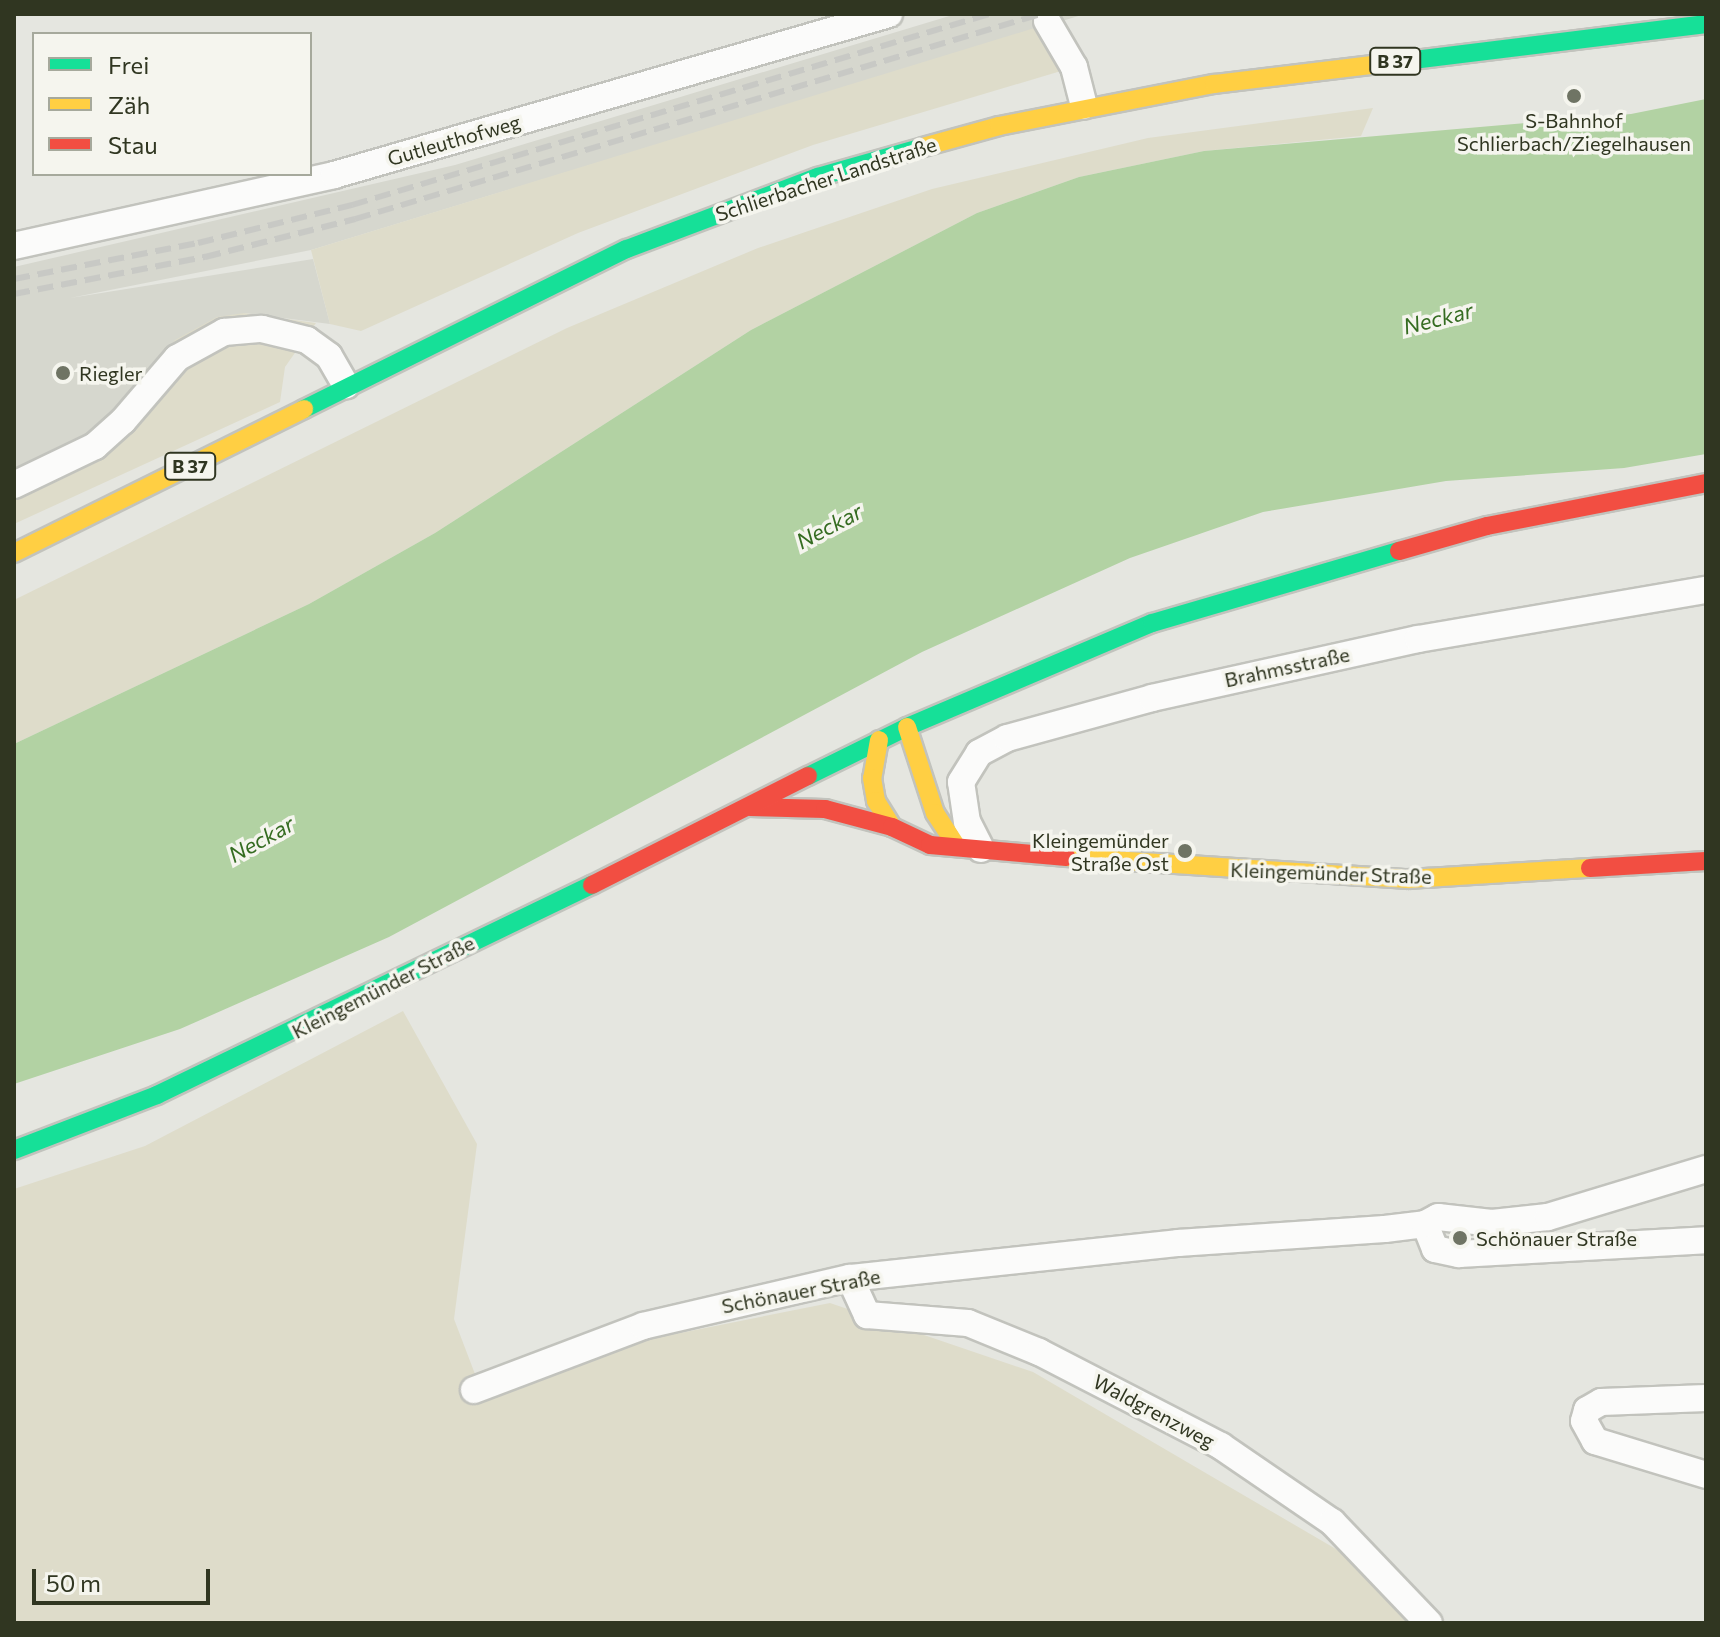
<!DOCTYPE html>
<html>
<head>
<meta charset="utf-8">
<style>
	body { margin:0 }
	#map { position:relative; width:1720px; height:1637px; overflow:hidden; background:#e5e6e0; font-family:Commissioner,sans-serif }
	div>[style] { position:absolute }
	.built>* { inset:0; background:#d6d7ce }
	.green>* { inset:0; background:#dedcca }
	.water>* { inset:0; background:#b2d2a3 }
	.roads { filter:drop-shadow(2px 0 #c2c3bd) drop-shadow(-2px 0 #c2c3bd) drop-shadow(0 2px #c2c3bd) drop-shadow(0 -2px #c2c3bd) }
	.street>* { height:26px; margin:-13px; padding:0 13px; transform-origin:13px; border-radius:13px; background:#fbfbfa }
	.fast>* { height:18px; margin:-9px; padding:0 9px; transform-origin:9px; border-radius:9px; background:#16e098 }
	.slow>* { height:18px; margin:-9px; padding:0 9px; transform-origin:9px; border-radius:9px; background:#ffcf43 }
	.jam>* { height:18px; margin:-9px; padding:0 9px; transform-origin:9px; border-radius:9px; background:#f24e42 }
	.rail>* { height:6px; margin-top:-3px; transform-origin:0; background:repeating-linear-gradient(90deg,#c8c9c5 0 16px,transparent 0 24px) }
	.dots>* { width:22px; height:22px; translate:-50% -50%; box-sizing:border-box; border:4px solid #f5f5ee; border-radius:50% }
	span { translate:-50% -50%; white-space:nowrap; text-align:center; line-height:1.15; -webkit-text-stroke:7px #f5f5ee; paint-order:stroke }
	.shield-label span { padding:2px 6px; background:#f5f5ee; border:2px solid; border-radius:6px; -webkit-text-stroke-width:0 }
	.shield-label { font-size:18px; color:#303621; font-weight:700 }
	.poi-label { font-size:20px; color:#303621 }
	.left { translate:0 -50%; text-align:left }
	.right { translate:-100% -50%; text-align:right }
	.street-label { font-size:20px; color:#303621 }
	.water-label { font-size:22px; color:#356c21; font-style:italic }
	.frame { position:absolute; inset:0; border:16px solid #303621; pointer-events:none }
	.legend { position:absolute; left:32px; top:32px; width:280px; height:144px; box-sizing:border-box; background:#f5f5ee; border:2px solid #a6a99c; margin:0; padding:10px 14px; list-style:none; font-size:24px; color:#303621 }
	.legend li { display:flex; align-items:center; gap:16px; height:40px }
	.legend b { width:40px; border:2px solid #a6a99c }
	.scale { position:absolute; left:32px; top:1569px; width:178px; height:36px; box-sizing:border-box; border:4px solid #303621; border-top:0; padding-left:10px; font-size:24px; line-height:28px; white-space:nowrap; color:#303621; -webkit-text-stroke:6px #f5f5ee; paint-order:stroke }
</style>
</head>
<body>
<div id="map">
	<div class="built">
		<div style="clip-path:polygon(956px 14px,1085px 14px,311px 250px,70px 298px,313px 259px,330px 324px,244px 313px,108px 423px,51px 461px,14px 477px,14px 267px,455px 165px)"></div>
	</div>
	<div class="green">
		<div style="clip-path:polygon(1041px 26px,1071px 68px,813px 145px,578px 233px,361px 331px,330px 324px,311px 250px)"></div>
		<div style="clip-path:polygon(1373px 108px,1361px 136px,1204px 151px,1079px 177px,977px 213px,751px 330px,435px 533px,309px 604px,14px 744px,14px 600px,567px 328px,758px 248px,932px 189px,1148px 138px)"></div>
		<div style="clip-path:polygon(244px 313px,316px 323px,285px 367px,280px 402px,14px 524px,14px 477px,51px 461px,108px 423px,175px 340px,217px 317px)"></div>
		<div style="clip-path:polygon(403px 1011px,477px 1144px,454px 1319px,475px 1374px,830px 1303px,1033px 1372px,1377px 1573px,1415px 1623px,14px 1623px,14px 1189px,145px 1146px)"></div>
	</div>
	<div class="water">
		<div style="clip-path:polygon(1706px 99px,1706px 454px,1624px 468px,1446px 481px,1263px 512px,1130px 558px,922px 652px,389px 937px,180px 1029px,14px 1084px,14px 744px,309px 604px,435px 533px,751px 330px,977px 213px,1079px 177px,1204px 151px,1631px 114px)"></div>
	</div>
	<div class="roads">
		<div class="street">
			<div style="left:1047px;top:21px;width:53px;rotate:59.6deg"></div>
			<div style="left:1074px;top:67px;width:40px;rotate:75.6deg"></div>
			<div style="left:14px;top:246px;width:328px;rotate:-12.5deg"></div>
			<div style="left:334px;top:175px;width:578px;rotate:-16.18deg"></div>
			<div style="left:14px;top:485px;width:90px;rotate:-25.7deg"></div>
			<div style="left:95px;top:446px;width:38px;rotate:-42deg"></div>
			<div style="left:123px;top:421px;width:83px;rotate:-49.4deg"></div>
			<div style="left:177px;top:358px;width:54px;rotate:-29deg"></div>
			<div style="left:224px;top:332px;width:38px;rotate:-5deg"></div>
			<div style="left:262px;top:329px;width:46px;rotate:13.7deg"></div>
			<div style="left:307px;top:340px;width:27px;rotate:36deg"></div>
			<div style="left:329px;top:356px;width:34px;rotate:60deg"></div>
			<div style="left:981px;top:849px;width:30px;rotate:-117deg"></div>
			<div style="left:967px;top:822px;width:40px;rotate:-98.5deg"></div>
			<div style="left:961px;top:782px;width:34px;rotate:-58deg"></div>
			<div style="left:979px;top:753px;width:32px;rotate:-28deg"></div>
			<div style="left:1007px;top:738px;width:150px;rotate:-15.4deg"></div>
			<div style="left:1152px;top:698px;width:272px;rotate:-12.5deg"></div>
			<div style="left:1418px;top:639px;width:292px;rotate:-9.7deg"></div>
			<div style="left:1425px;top:1224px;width:27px;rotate:68deg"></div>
			<div style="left:1435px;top:1249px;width:25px;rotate:12deg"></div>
			<div style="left:1459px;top:1254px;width:247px;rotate:-3.2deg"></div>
			<div style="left:850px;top:1278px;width:41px;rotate:65.3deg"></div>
			<div style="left:867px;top:1315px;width:101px;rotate:4.5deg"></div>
			<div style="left:968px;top:1323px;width:77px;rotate:22.2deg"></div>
			<div style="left:1039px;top:1352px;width:205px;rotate:27.3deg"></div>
			<div style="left:1221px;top:1446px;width:135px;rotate:34.4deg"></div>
			<div style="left:1332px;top:1522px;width:140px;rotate:46.2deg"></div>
			<div style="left:474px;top:1390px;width:181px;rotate:-20.7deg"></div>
			<div style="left:643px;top:1326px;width:212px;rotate:-13.1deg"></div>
			<div style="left:850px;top:1278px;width:330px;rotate:-6.1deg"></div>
			<div style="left:1178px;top:1243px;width:207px;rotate:-3.9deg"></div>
			<div style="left:1385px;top:1229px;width:40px;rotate:-7.1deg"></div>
			<div style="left:1425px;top:1224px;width:15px;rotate:-28deg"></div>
			<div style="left:1438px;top:1217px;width:54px;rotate:6.3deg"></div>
			<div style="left:1492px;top:1223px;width:56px;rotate:-6.1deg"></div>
			<div style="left:1548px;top:1217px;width:165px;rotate:-16.9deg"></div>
			<div style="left:1706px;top:1398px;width:105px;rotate:177.8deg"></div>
			<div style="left:1601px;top:1402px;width:16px;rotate:150deg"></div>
			<div style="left:1587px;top:1410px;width:11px;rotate:105deg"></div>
			<div style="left:1584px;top:1421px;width:23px;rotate:61deg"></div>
			<div style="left:1595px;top:1441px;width:116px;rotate:17deg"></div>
		</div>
		<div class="fast">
			<div style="left:1397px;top:62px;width:311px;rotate:-7deg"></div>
			<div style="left:304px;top:409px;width:360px;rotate:-26.4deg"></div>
			<div style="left:627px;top:249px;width:204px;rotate:-20.7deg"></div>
			<div style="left:818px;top:177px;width:109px;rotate:-15.9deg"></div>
			<div style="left:808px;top:776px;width:110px;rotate:-26.3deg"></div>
			<div style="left:907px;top:727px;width:266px;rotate:-23deg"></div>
			<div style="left:1152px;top:623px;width:257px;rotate:-16.3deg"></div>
			<div style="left:14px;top:1150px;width:153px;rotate:-21deg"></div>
			<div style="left:157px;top:1095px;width:483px;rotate:-25.8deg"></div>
		</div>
		<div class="slow">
			<div style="left:923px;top:147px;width:79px;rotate:-15.4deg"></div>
			<div style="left:999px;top:126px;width:219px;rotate:-11.1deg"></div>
			<div style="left:1214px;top:84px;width:184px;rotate:-6.9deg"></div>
			<div style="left:14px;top:553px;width:324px;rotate:-26.4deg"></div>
			<div style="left:907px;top:727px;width:90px;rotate:72deg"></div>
			<div style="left:935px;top:813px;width:38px;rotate:57deg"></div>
			<div style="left:879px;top:740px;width:39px;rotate:100deg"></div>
			<div style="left:872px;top:778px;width:23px;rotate:80deg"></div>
			<div style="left:876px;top:801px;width:31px;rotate:58deg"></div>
			<div style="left:1066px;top:857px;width:343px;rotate:3.7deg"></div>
			<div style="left:1408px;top:879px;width:182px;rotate:-3.5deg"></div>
		</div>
		<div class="jam">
			<div style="left:1399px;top:551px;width:91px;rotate:-15.9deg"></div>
			<div style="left:1487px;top:526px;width:223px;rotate:-11.1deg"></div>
			<div style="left:750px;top:807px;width:75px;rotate:1.5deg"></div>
			<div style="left:825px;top:809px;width:69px;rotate:15deg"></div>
			<div style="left:892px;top:827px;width:42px;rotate:25.3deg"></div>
			<div style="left:930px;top:845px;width:137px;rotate:5deg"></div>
			<div style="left:1590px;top:868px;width:116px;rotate:-3.5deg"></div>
			<div style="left:592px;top:885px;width:242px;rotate:-26.8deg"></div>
		</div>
	</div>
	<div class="rail">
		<div style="left:14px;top:279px;width:187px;rotate:-11.1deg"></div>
		<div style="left:198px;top:243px;width:159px;rotate:-13.9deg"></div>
		<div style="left:352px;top:205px;width:665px;rotate:-16.69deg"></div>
		<div style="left:14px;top:294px;width:195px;rotate:-11deg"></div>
		<div style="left:205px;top:257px;width:155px;rotate:-14.2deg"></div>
		<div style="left:355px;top:219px;width:716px;rotate:-16.64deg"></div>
	</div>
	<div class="dots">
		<div style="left:1574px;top:96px;background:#6f7464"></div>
		<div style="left:63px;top:373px;background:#6f7464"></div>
		<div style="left:1185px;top:851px;background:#6f7464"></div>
		<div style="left:1460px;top:1238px;background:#6f7464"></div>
	</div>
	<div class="shield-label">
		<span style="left:1395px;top:61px">B 37</span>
		<span style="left:190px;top:466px">B 37</span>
	</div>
	<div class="poi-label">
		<span style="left:1574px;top:132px">S-Bahnhof<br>Schlierbach/Ziegelhausen</span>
		<span class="left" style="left:79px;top:373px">Riegler</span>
		<span class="right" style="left:1169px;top:852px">Kleingemünder<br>Straße Ost</span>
		<span class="left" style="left:1476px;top:1238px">Schönauer Straße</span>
	</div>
	<div class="street-label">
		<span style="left:454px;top:140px;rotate:-16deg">Gutleuthofweg</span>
		<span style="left:826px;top:179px;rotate:-18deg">Schlierbacher Landstraße</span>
		<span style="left:1287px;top:667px;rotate:-12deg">Brahmsstraße</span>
		<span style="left:1331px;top:873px;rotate:2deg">Kleingemünder Straße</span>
		<span style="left:383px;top:987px;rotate:-27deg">Kleingemünder Straße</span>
		<span style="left:801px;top:1291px;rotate:-11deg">Schönauer Straße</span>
		<span style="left:1154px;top:1411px;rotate:28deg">Waldgrenzweg</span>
	</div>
	<div class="water-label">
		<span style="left:1438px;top:318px;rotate:-14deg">Neckar</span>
		<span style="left:829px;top:526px;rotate:-28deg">Neckar</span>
		<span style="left:261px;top:839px;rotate:-29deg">Neckar</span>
	</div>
	<div class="frame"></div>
	<ul class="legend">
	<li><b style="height:10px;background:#16e098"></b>Frei</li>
	<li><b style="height:10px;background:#ffcf43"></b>Zäh</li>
	<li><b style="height:10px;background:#f24e42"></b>Stau</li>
	</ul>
	<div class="scale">50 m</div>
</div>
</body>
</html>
